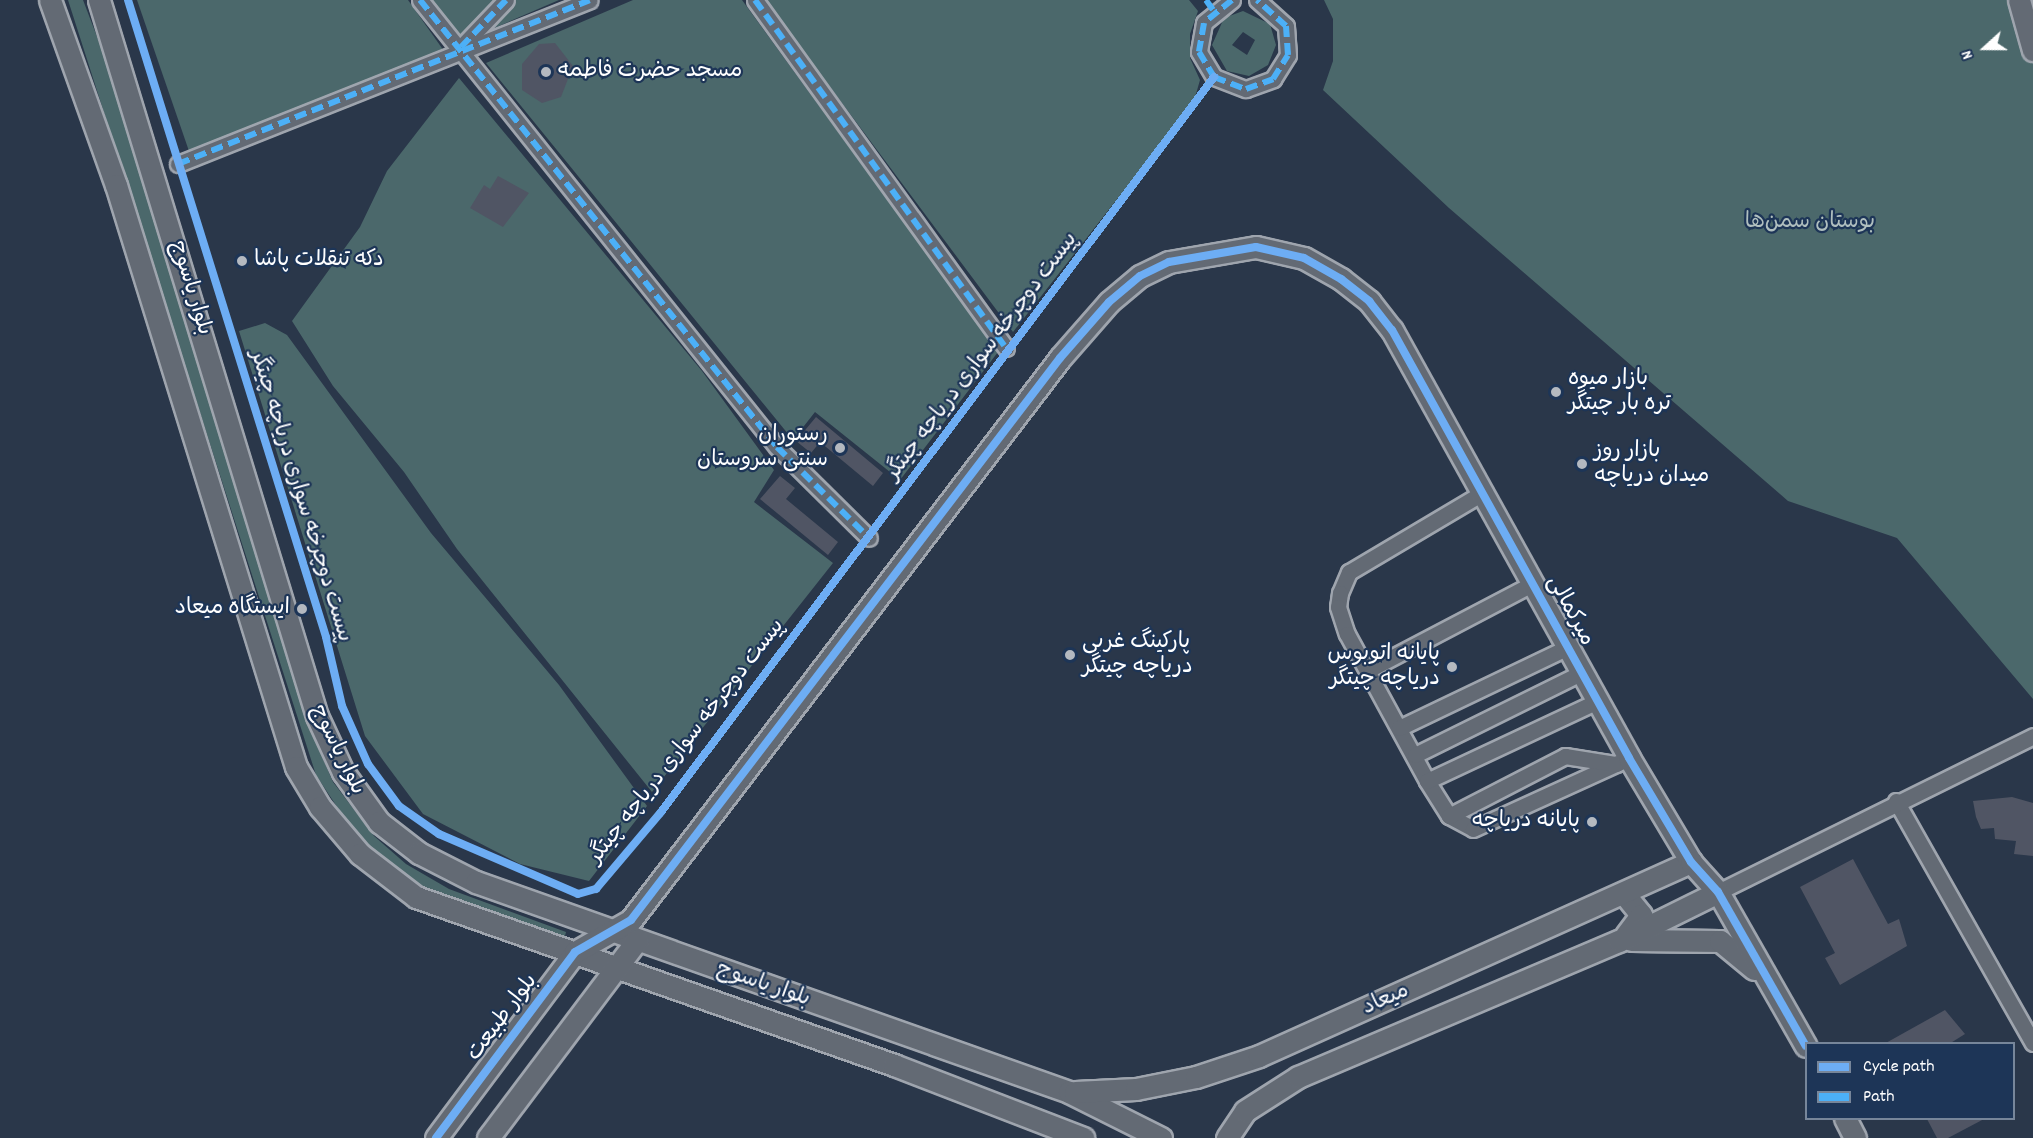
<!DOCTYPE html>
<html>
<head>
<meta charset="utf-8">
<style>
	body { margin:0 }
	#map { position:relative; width:2033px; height:1138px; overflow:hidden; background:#2a374a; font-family:Dekko,"Playpen Sans Arabic",sans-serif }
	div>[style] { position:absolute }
	.green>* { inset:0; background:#4b686b }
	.building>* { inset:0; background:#505564 }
	.roads { filter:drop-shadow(2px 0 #9fa5ae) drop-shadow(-2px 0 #9fa5ae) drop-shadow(0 2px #9fa5ae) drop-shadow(0 -2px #9fa5ae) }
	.street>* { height:15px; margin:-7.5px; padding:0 7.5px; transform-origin:7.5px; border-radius:7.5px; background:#636a74 }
	.secondary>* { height:21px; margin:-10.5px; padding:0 10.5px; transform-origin:10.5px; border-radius:10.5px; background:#636a74 }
	.quiet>* { height:6px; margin-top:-3px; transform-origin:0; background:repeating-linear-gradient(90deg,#4cb0f7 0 12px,transparent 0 18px) }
	.cycleway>* { height:8px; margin:-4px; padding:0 4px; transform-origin:4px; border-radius:4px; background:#6dadf4 }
	.dots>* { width:16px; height:16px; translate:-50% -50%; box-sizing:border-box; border:3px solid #1d3557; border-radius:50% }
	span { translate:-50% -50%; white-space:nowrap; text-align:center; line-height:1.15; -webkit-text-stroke:4.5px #1d3557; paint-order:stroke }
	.poi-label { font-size:22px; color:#fff }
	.left { translate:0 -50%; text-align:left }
	.right { translate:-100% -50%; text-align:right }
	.park-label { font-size:22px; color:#b0bfbf }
	.street-label { font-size:22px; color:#fff }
	.legend { position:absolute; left:1805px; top:1042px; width:210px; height:78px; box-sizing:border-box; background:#1d3557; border:2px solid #77869a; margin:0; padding:8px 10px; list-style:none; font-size:18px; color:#fff }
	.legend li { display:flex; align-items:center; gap:12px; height:30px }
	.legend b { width:30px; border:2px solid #77869a }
	.north { position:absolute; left:1955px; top:18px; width:60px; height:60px; -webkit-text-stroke:4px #1d3557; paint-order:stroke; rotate:249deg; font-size:16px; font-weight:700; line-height:24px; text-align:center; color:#fff }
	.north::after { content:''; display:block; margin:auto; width:21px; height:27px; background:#fff; clip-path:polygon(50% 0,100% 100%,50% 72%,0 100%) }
</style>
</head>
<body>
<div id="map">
	<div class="green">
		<div style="clip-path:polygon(68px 0,83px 0,101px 47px,242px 511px,311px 731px,333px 782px,374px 836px,406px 864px,449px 889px,566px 932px,564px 940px,456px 904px,410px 881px,353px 831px,316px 775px)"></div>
		<div style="clip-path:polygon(137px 0,408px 0,444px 51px,190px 154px)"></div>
		<div style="clip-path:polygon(430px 0,559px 0,462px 42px)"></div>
		<div style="clip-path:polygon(633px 0,742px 0,998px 352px,900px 480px,815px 412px,793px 440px,486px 63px)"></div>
		<div style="clip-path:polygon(765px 0,1189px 0,1198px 11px,1190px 34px,1190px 58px,1200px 80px,1194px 101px,1013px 332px)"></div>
		<div style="clip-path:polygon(1324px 0,2033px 0,2033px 699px,1897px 538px,1788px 501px,1449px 208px,1323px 90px,1333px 61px,1333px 19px)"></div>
		<div style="clip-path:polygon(evenodd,1243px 11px,1270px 24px,1276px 45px,1268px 65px,1249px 76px,1227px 71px,1212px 45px,1224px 18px,1243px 11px,1243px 32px,1255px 40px,1247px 55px,1232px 45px,1243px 32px)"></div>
		<div style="clip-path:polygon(459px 78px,702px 371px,774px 470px,754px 502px,833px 563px,652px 792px,457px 549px,404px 472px,333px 386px,292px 321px,360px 227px,387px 171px)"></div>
		<div style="clip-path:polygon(265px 323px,287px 335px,431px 533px,559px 685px,647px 806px,589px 881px,520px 864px,423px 814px,365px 736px,239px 331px)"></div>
	</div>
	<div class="building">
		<div style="clip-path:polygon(555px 43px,573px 66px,561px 97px,542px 103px,522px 90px,522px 64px,539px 44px)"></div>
		<div style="clip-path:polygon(498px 176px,529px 193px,503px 227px,470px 208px,484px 185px,490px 189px)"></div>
		<div style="clip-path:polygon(816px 417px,883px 473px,873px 486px,820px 442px,811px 453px,796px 441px)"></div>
		<div style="clip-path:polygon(780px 476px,795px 488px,786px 499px,838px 542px,828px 555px,760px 499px)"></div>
		<div style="clip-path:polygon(2012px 797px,2033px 803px,2033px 856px,2014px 854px,2016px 841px,1995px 839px,1994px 828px,1981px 829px,1976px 817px,1973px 801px)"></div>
		<div style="clip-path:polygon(1853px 859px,1888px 924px,1899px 919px,1907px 946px,1840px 985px,1825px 958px,1835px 953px,1800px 887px)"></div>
		<div style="clip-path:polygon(1945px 1010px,1965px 1034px,1949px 1044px,1884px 1044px)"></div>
		<div style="clip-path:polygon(1927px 1119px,1984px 1119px,1948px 1138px,1937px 1138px)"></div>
	</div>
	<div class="roads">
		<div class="street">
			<div style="left:420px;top:0;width:572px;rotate:51.39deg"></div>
			<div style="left:777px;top:447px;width:129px;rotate:44.7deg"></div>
			<div style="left:755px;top:0;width:429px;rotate:54.2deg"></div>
			<div style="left:1232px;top:0;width:36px;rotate:141deg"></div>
			<div style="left:1204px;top:23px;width:29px;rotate:100deg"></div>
			<div style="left:1199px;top:52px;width:29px;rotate:59deg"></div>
			<div style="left:1214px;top:77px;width:34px;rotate:21deg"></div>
			<div style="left:1246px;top:89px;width:29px;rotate:-20deg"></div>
			<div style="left:1273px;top:79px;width:28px;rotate:-58deg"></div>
			<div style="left:1288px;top:55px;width:29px;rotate:-94deg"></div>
			<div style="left:1286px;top:26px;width:39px;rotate:-138deg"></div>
			<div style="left:463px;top:45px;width:62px;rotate:-46.3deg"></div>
			<div style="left:178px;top:164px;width:443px;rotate:-21.7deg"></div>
			<div style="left:1484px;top:492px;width:157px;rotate:149.3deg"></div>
			<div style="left:1349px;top:572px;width:23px;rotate:113deg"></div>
			<div style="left:1340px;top:593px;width:14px;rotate:98deg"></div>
			<div style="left:1338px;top:607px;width:28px;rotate:72deg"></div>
			<div style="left:1347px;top:634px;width:167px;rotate:61.4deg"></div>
			<div style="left:1427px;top:781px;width:41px;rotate:57.8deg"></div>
			<div style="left:1449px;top:816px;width:27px;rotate:28deg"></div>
			<div style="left:1473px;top:829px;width:171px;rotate:-24.5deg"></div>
			<div style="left:1368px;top:670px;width:187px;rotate:-27.7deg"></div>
			<div style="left:1399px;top:728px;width:187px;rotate:-25.6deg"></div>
			<div style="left:1415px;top:755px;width:187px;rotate:-26.3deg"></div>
			<div style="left:1427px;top:781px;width:189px;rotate:-25.1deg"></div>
			<div style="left:1896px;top:801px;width:278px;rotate:60.5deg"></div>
			<div style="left:1449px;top:816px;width:131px;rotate:-27.3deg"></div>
			<div style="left:1565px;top:756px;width:52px;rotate:8.9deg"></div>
			<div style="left:1718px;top:892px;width:352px;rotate:-26.3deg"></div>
		</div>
		<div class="secondary">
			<div style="left:50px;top:0;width:196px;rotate:70.4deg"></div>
			<div style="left:116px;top:185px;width:609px;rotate:72.81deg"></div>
			<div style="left:296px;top:767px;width:47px;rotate:59deg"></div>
			<div style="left:320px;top:807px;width:62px;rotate:49.6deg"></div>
			<div style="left:360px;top:854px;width:71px;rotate:37.5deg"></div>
			<div style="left:416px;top:897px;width:507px;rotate:19.36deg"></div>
			<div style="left:894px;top:1065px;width:203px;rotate:21.1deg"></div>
			<div style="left:99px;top:0;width:748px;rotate:73.07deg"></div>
			<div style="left:317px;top:716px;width:62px;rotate:65.1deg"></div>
			<div style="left:343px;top:772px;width:62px;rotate:54.2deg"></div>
			<div style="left:379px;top:822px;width:51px;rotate:37.8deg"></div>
			<div style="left:419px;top:853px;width:64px;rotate:27deg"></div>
			<div style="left:476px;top:882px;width:629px;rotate:19.5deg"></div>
			<div style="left:1069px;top:1092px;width:103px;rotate:26.6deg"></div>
			<div style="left:2019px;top:0;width:52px;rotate:74.4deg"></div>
			<div style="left:1625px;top:895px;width:26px;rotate:51deg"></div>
			<div style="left:1641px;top:915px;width:25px;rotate:127deg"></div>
			<div style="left:1631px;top:940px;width:89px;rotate:0.6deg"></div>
			<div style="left:1720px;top:941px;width:44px;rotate:39.5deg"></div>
			<div style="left:1075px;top:1092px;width:61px;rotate:-2.8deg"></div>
			<div style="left:1136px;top:1089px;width:61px;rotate:-11.3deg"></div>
			<div style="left:1196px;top:1077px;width:66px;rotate:-18.4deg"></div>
			<div style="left:1259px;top:1056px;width:474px;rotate:-24.2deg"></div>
			<div style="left:1845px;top:1118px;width:22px;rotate:63deg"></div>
			<div style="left:436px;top:1138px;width:232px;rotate:-53.2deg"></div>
			<div style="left:575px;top:952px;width:64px;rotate:-29.7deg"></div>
			<div style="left:631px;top:920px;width:707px;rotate:-52.64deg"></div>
			<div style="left:1060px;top:358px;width:74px;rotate:-48.8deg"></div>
			<div style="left:1109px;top:302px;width:40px;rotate:-40deg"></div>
			<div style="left:1140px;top:276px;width:32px;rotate:-26deg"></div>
			<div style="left:1169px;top:262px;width:88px;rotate:-9.8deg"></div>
			<div style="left:1256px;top:247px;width:49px;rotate:12.9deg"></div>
			<div style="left:1304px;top:258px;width:43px;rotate:29.6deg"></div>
			<div style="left:1341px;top:279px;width:36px;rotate:38deg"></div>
			<div style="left:1369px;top:301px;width:37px;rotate:52deg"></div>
			<div style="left:1392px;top:330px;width:489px;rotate:61deg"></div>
			<div style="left:1629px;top:758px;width:121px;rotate:59.2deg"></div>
			<div style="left:1691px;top:862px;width:40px;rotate:48deg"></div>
			<div style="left:1718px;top:892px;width:177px;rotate:60.3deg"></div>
			<div style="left:488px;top:1138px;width:248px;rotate:-53deg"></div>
			<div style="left:1227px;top:1138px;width:32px;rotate:-56deg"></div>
			<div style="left:1245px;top:1111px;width:63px;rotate:-32.7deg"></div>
			<div style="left:1298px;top:1077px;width:349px;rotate:-23deg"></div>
			<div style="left:1619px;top:941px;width:110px;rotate:-26.3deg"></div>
		</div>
	</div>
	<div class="quiet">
		<div style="left:420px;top:0;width:572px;rotate:51.39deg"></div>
		<div style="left:777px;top:447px;width:129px;rotate:44.7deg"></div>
		<div style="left:755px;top:0;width:429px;rotate:54.2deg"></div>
		<div style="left:1206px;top:0;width:12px;rotate:55deg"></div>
		<div style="left:1232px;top:0;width:36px;rotate:141deg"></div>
		<div style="left:1204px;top:23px;width:29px;rotate:100deg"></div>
		<div style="left:1199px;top:52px;width:29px;rotate:59deg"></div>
		<div style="left:1214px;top:77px;width:34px;rotate:21deg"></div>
		<div style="left:1246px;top:89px;width:29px;rotate:-20deg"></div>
		<div style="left:1273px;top:79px;width:28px;rotate:-58deg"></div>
		<div style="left:1288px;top:55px;width:29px;rotate:-94deg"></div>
		<div style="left:1286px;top:26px;width:39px;rotate:-138deg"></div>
		<div style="left:461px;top:47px;width:65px;rotate:-46.2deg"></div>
		<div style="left:178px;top:164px;width:443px;rotate:-21.7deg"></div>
	</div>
	<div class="cycleway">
		<div style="left:128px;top:0;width:667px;rotate:72.73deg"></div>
		<div style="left:326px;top:637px;width:71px;rotate:76.9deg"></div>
		<div style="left:342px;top:706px;width:64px;rotate:65.9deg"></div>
		<div style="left:368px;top:764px;width:52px;rotate:53.6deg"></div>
		<div style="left:399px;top:806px;width:49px;rotate:35deg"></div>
		<div style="left:439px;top:834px;width:151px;rotate:23.3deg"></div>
		<div style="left:578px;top:894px;width:19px;rotate:-16deg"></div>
		<div style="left:596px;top:889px;width:101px;rotate:-49.8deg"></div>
		<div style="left:661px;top:812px;width:920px;rotate:-53.04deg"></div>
		<div style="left:436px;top:1138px;width:232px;rotate:-53.2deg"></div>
		<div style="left:575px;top:952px;width:64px;rotate:-29.7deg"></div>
		<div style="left:631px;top:920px;width:707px;rotate:-52.64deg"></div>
		<div style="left:1060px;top:358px;width:74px;rotate:-48.8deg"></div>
		<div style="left:1109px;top:302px;width:40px;rotate:-40deg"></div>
		<div style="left:1140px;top:276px;width:32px;rotate:-26deg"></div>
		<div style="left:1169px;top:262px;width:88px;rotate:-9.8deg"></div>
		<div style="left:1256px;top:247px;width:49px;rotate:12.9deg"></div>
		<div style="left:1304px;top:258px;width:43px;rotate:29.6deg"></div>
		<div style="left:1341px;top:279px;width:36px;rotate:38deg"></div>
		<div style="left:1369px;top:301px;width:37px;rotate:52deg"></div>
		<div style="left:1392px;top:330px;width:489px;rotate:61deg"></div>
		<div style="left:1629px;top:758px;width:121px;rotate:59.2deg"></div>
		<div style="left:1691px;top:862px;width:40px;rotate:48deg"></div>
		<div style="left:1718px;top:892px;width:177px;rotate:60.3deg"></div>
	</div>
	<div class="dots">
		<div style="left:546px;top:72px;background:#b4b9c0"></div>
		<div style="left:242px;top:261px;background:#b4b9c0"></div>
		<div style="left:1556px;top:392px;background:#b4b9c0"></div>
		<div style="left:840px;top:448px;background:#b4b9c0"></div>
		<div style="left:1582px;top:464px;background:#b4b9c0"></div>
		<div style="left:302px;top:609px;background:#b4b9c0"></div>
		<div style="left:1070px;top:655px;background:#b4b9c0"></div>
		<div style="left:1452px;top:667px;background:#b4b9c0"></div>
		<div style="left:1592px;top:822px;background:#b4b9c0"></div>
	</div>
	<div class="poi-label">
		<span class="left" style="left:558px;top:72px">مسجد حضرت فاطمه</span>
		<span class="left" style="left:254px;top:261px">دکه تنقلات پاشا</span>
		<span class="left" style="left:1568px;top:392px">بازار میوه<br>تره بار چیتگر</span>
		<span class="right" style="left:828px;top:448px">رستوران<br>سنتی سروستان</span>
		<span class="left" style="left:1594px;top:464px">بازار روز<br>میدان دریاچه</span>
		<span class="right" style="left:290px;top:609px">ایستگاه میعاد</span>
		<span class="left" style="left:1082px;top:655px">پارکینگ غربی<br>دریاچه چیتگر</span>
		<span class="right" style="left:1440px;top:667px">پایانه اتوبوس<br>دریاچه چیتگر</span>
		<span class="right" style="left:1580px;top:822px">پایانه دریاچه</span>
	</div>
	<div class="park-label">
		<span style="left:1810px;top:223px">بوستان سمن‌ها</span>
	</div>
	<div class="street-label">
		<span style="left:190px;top:288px;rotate:73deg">بلوار یاسوج</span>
		<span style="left:982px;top:357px;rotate:-53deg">پیست دوچرخه سواری دریاچه چیتگر</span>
		<span style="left:300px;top:496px;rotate:73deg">پیست دوچرخه سواری دریاچه چیتگر</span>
		<span style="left:1570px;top:611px;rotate:62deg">میرکمالی</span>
		<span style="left:687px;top:742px;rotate:-52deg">پیست دوچرخه سواری دریاچه چیتگر</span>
		<span style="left:337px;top:750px;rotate:64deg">بلوار یاسوج</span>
		<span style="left:763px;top:985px;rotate:19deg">بلوار یاسوج</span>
		<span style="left:1386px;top:1000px;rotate:-24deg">میعاد</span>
		<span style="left:503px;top:1018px;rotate:-53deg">بلوار طبیعت</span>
	</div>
	<ul class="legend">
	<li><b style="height:8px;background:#6dadf4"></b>Cycle path</li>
	<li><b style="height:8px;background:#4cb0f7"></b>Path</li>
	</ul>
	<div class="north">N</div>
</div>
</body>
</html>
